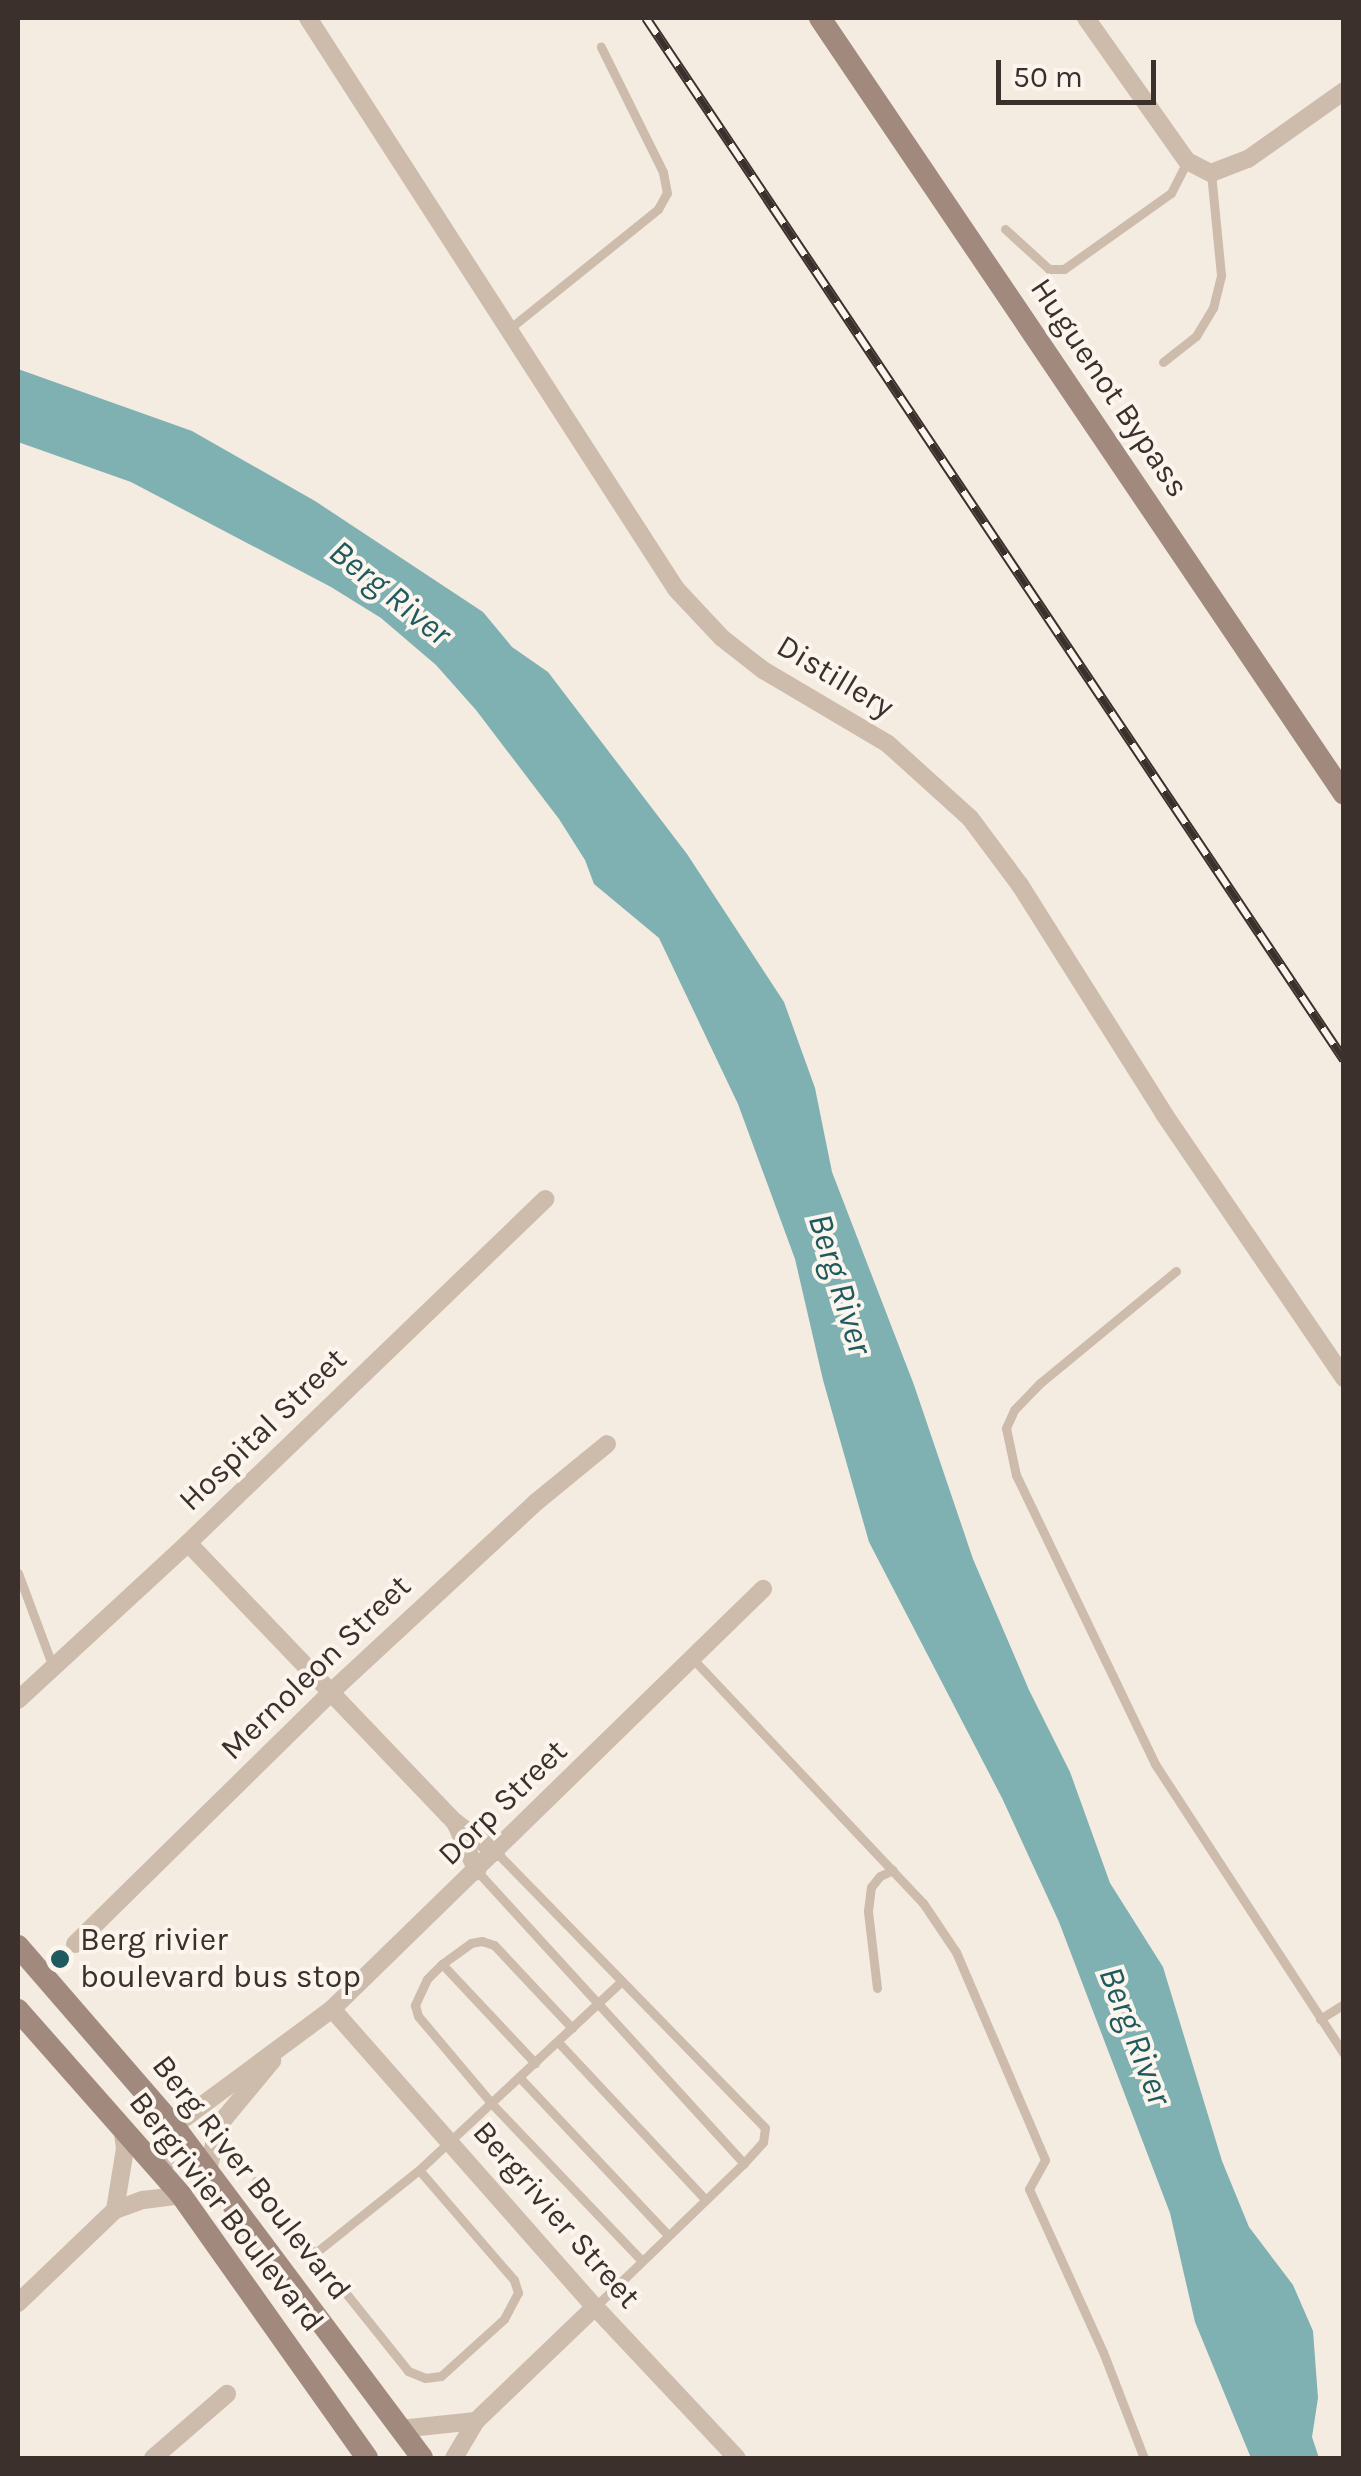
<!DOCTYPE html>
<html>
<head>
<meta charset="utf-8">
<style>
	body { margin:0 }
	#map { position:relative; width:1361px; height:2476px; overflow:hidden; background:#f4ebe1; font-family:Karla,sans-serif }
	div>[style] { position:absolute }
	.water>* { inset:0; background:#7fb0b2 }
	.lane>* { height:9px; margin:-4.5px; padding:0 4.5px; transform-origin:4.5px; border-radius:4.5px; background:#cdbbac }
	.street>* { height:18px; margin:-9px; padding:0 9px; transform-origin:9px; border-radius:9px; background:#cdbbac }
	.secondary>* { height:22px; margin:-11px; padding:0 11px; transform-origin:11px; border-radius:11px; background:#a18a7d }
	.rail>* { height:10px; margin-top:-5px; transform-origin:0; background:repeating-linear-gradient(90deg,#fbf5ee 0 19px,#3b302b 0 38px); box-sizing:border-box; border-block:2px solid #3b302b }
	.dots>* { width:28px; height:28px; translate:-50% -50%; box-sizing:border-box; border:5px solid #fbf5ee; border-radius:50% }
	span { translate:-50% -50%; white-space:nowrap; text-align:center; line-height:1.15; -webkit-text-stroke:8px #fbf5ee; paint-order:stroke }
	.street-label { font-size:32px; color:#3b302b }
	.poi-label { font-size:32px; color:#3b302b }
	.left { translate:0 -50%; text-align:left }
	.water-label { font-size:35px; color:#1f5a5e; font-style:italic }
	.frame { position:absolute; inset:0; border:20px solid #3b302b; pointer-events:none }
	.scale { position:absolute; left:996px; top:60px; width:160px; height:45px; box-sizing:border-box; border:5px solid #3b302b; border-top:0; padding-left:12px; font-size:30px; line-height:35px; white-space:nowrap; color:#3b302b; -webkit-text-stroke:8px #fbf5ee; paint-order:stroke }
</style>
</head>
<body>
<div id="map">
	<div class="water">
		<div style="clip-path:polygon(18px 369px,192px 431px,315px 501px,483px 612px,512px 647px,548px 672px,687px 854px,784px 1002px,815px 1088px,832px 1172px,914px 1385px,973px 1559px,1029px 1690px,1070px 1772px,1110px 1883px,1163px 1967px,1222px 2161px,1249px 2227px,1293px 2285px,1313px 2331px,1318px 2398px,1312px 2437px,1319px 2458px,1251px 2458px,1195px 2322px,1170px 2213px,1059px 1922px,1002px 1798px,869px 1542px,823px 1380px,795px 1259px,738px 1104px,659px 938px,594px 884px,585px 860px,559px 819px,476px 710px,436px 665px,381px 618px,331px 587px,131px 482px,18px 442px)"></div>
	</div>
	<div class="lane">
		<div style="left:1005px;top:229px;width:59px;rotate:42.3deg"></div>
		<div style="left:1049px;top:269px;width:15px"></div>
		<div style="left:1064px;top:269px;width:131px;rotate:-35.4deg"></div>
		<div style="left:1171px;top:193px;width:36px;rotate:-63deg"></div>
		<div style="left:509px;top:329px;width:191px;rotate:-38.8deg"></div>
		<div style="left:658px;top:209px;width:18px;rotate:-61deg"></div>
		<div style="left:667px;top:193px;width:21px;rotate:-101deg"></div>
		<div style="left:663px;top:172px;width:140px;rotate:-116.4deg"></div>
		<div style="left:1163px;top:362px;width:42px;rotate:-38.2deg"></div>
		<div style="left:1196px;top:336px;width:33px;rotate:-59deg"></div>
		<div style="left:1213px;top:308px;width:34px;rotate:-76deg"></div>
		<div style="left:1221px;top:275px;width:102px;rotate:-95.6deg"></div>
		<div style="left:1176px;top:1271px;width:176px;rotate:140.5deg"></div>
		<div style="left:1040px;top:1383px;width:37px;rotate:134deg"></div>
		<div style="left:1014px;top:1410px;width:20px;rotate:114deg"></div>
		<div style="left:1006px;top:1428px;width:48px;rotate:78deg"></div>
		<div style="left:1016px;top:1475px;width:321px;rotate:64.3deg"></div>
		<div style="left:1155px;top:1764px;width:346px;rotate:56.9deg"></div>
		<div style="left:18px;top:1573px;width:100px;rotate:69.6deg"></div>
		<div style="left:692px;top:1658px;width:337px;rotate:46.7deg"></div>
		<div style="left:923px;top:1903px;width:59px;rotate:56deg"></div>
		<div style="left:956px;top:1952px;width:226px;rotate:66.8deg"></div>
		<div style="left:1045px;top:2160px;width:33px;rotate:119deg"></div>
		<div style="left:1029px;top:2189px;width:179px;rotate:65.6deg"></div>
		<div style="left:1103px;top:2352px;width:114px;rotate:68.9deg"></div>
		<div style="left:496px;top:1852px;width:385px;rotate:45.7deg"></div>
		<div style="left:765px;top:2128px;width:14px;rotate:98deg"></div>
		<div style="left:763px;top:2142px;width:28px;rotate:132deg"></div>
		<div style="left:744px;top:2163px;width:207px;rotate:136deg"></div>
		<div style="left:477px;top:1871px;width:396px;rotate:47.6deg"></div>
		<div style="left:442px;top:1964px;width:136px;rotate:46.8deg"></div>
		<div style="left:877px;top:1988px;width:78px;rotate:-96.7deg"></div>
		<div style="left:868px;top:1911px;width:24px;rotate:-83deg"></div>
		<div style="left:871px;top:1887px;width:14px;rotate:-51deg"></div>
		<div style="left:880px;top:1876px;width:14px;rotate:-25deg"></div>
		<div style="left:1320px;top:2019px;width:28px;rotate:-32deg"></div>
		<div style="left:572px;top:2028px;width:114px;rotate:-133.2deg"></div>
		<div style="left:494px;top:1945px;width:13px;rotate:-162deg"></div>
		<div style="left:482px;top:1941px;width:11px;rotate:170deg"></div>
		<div style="left:471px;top:1943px;width:36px;rotate:144deg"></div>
		<div style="left:442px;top:1964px;width:21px;rotate:135deg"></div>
		<div style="left:427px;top:1979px;width:29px;rotate:115deg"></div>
		<div style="left:415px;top:2005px;width:11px;rotate:75deg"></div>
		<div style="left:418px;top:2016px;width:115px;rotate:49.9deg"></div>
		<div style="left:492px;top:2104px;width:216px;rotate:46.3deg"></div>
		<div style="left:558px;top:2042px;width:215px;rotate:46.9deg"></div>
		<div style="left:520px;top:2078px;width:216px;rotate:46.7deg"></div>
		<div style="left:256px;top:2181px;width:243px;rotate:51.3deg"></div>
		<div style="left:408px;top:2371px;width:18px;rotate:22deg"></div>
		<div style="left:425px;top:2378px;width:16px;rotate:-7deg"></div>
		<div style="left:441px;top:2376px;width:85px;rotate:-42.1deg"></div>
		<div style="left:504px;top:2319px;width:30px;rotate:-62deg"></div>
		<div style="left:518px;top:2293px;width:14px;rotate:-107deg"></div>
		<div style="left:514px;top:2280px;width:145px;rotate:-130.8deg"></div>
		<div style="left:314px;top:2254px;width:134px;rotate:-38.7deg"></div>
		<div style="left:419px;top:2170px;width:277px;rotate:-43deg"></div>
	</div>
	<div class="street">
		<div style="left:308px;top:18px;width:679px;rotate:57.2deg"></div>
		<div style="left:676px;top:589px;width:67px;rotate:46.8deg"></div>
		<div style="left:722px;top:638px;width:52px;rotate:38deg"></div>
		<div style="left:763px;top:670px;width:145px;rotate:30.6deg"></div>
		<div style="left:888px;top:744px;width:110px;rotate:42.1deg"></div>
		<div style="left:970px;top:818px;width:84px;rotate:53.3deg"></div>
		<div style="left:1020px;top:885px;width:271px;rotate:57.8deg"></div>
		<div style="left:1164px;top:1114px;width:320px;rotate:55.7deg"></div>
		<div style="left:1086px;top:18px;width:175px;rotate:54.8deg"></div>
		<div style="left:1187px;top:161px;width:27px;rotate:27deg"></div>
		<div style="left:1211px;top:173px;width:40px;rotate:-21deg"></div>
		<div style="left:1248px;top:159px;width:118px;rotate:-35.3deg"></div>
		<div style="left:188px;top:1543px;width:386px;rotate:46.3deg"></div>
		<div style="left:455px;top:1822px;width:51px;rotate:36.2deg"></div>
		<div style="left:18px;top:1700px;width:231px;rotate:-42.7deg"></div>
		<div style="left:188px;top:1543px;width:496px;rotate:-43.9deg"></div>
		<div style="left:455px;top:1822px;width:54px;rotate:65.8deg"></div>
		<div style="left:75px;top:1944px;width:358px;rotate:-44.5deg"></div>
		<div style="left:330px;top:1693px;width:280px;rotate:-42.8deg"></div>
		<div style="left:535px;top:1503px;width:93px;rotate:-39.3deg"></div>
		<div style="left:332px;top:2009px;width:397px;rotate:48.6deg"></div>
		<div style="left:595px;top:2307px;width:207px;rotate:46.8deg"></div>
		<div style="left:208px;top:2171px;width:46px;rotate:-77.5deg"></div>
		<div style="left:218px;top:2126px;width:85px;rotate:-50.3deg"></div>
		<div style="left:162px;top:2174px;width:49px;rotate:-76deg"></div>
		<div style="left:174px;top:2126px;width:197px;rotate:-36.5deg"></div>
		<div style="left:332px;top:2009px;width:602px;rotate:-44.26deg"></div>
		<div style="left:115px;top:2210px;width:62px;rotate:-80.7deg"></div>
		<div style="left:125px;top:2149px;width:23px;rotate:-97deg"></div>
		<div style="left:18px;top:2303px;width:134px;rotate:-43.8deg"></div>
		<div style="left:115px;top:2210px;width:30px;rotate:-20deg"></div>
		<div style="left:143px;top:2200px;width:38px;rotate:-7deg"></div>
		<div style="left:400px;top:2429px;width:76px;rotate:-6deg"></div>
		<div style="left:153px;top:2458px;width:98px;rotate:-40.9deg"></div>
		<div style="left:454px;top:2458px;width:43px;rotate:-59.3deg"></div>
		<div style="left:476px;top:2421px;width:165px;rotate:-43.8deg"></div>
	</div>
	<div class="secondary">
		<div style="left:820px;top:18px;width:936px;rotate:55.97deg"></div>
		<div style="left:18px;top:1946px;width:238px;rotate:49.1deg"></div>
		<div style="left:174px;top:2126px;width:414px;rotate:53.2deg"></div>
		<div style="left:18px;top:2010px;width:247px;rotate:48.6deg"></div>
		<div style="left:181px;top:2195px;width:322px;rotate:54.7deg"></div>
	</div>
	<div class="rail">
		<div style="left:646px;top:18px;width:1254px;rotate:56.18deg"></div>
	</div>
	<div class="dots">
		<div style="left:60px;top:1959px;background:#1f5a5e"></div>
	</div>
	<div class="street-label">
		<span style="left:1109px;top:388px;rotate:56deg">Huguenot Bypass</span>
		<span style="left:835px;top:677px;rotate:31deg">Distillery</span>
		<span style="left:263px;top:1430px;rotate:-44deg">Hospital Street</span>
		<span style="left:316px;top:1668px;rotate:-44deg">Mernoleon Street</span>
		<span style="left:503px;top:1803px;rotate:-44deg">Dorp Street</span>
		<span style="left:251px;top:2178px;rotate:52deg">Berg River Boulevard</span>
		<span style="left:226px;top:2212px;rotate:52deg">Bergrivier Boulevard</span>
		<span style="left:556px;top:2215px;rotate:49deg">Bergrivier Street</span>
	</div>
	<div class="poi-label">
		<span class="left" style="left:80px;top:1959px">Berg rivier<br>boulevard bus stop</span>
	</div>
	<div class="water-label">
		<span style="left:390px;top:593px;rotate:39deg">Berg River</span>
		<span style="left:840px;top:1284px;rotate:73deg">Berg River</span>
		<span style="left:1135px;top:2036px;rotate:69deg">Berg River</span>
	</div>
	<div class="frame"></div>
	<div class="scale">50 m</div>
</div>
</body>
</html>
